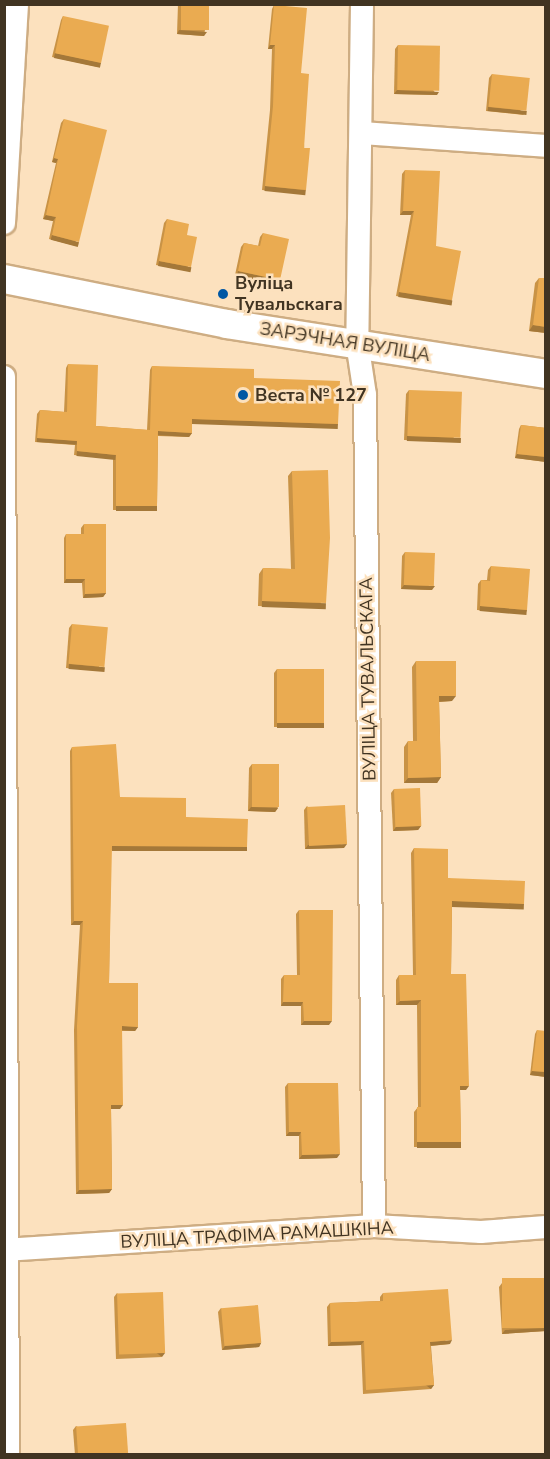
<!DOCTYPE html>
<html>
<head>
<meta charset="utf-8">
<style>
	body { margin:0 }
	#map { position:relative; width:550px; height:1459px; overflow:hidden; background:#fce1be; font-family:"Nunito Sans",sans-serif }
	div>[style] { position:absolute }
	.roads { filter:drop-shadow(2px 0 #cead83) drop-shadow(-2px 0 #cead83) drop-shadow(0 2px #cead83) drop-shadow(0 -2px #cead83) }
	.minor>* { height:22px; margin:-11px; padding:0 11px; transform-origin:11px; border-radius:11px; background:#fff }
	.tertiary>* { height:28px; margin:-14px; padding:0 14px; transform-origin:14px; border-radius:14px; background:#fff }
	.wall>* { inset:0; background:#c99346 }
	.shaded-wall>* { inset:0; background:#a47839; transform-origin:0 0 }
	.building>* { inset:0; background:#eaab51; transform-origin:0 0 }
	.dots>* { width:16px; height:16px; translate:-50% -50%; box-sizing:border-box; border:3px solid #fce1be; border-radius:50% }
	span { translate:-50% -50%; white-space:nowrap; text-align:center; line-height:1.15; -webkit-text-stroke:5px #fce1be; paint-order:stroke }
	.poi-label { font-size:18px; color:#413422; font-weight:700 }
	.left { translate:0 -50%; text-align:left }
	.street-label { font-size:18px; color:#413422 }
	.frame { position:absolute; inset:0; border:6px solid #413422; pointer-events:none }
</style>
</head>
<body>
<div id="map">
	<div class="roads">
		<div class="minor">
			<div style="left:362px;top:4px;width:338px;rotate:90.8deg"></div>
			<div style="left:357px;top:342px;width:54px;rotate:81.4deg"></div>
			<div style="left:365px;top:395px;width:831px;rotate:89.38deg"></div>
			<div style="left:362px;top:133px;width:184px;rotate:4deg"></div>
			<div style="left:4px;top:223px;width:219px;rotate:-86.6deg"></div>
			<div style="left:4px;top:377px;width:1077px;rotate:89.79deg"></div>
			<div style="left:4px;top:1250px;width:371px;rotate:-3.7deg"></div>
			<div style="left:374px;top:1226px;width:107px;rotate:3.2deg"></div>
			<div style="left:481px;top:1232px;width:65px;rotate:-4.4deg"></div>
		</div>
		<div class="tertiary">
			<div style="left:4px;top:279px;width:227px;rotate:11.4deg"></div>
			<div style="left:227px;top:324px;width:323px;rotate:8.9deg"></div>
		</div>
	</div>
	<div class="wall">
		<div style="clip-path:polygon(178px 4px,209px 4px,204px 36px,177px 34px)"></div>
		<div style="clip-path:polygon(274px 5px,301px 73px,306px 190px,303px 194px,262px 190px,270px 110px,272px 49px,268px 49px,272px 9px)"></div>
		<div style="clip-path:polygon(63px 16px,101px 63px,98px 67px,52px 57px,61px 20px)"></div>
		<div style="clip-path:polygon(398px 45px,437px 95px,394px 94px,395px 49px)"></div>
		<div style="clip-path:polygon(492px 74px,524px 115px,486px 111px,489px 78px)"></div>
		<div style="clip-path:polygon(64px 119px,76px 246px,49px 239px,53px 221px,43px 219px,56px 163px,52px 162px,61px 123px)"></div>
		<div style="clip-path:polygon(405px 170px,436px 246px,452px 300px,449px 304px,396px 296px,411px 215px,400px 215px,402px 174px)"></div>
		<div style="clip-path:polygon(167px 219px,187px 235px,188px 271px,156px 265px,164px 223px)"></div>
		<div style="clip-path:polygon(263px 233px,277px 284px,235px 275px,241px 247px,244px 243px,258px 246px,260px 237px)"></div>
		<div style="clip-path:polygon(539px 278px,546px 278px,546px 333px,529px 331px,535px 283px)"></div>
		<div style="clip-path:polygon(68px 364px,96px 426px,147px 430px,150px 370px,152px 366px,254px 378px,338px 424px,336px 428px,192px 423px,192px 433px,189px 437px,158px 436px,157px 506px,155px 510px,113px 510px,113px 459px,74px 455px,75px 445px,35px 442px,37px 414px,40px 410px,64px 412px,66px 368px)"></div>
		<div style="clip-path:polygon(409px 390px,458px 442px,404px 440px,406px 394px)"></div>
		<div style="clip-path:polygon(521px 425px,546px 428px,546px 462px,515px 458px,519px 429px)"></div>
		<div style="clip-path:polygon(292px 471px,322px 608px,258px 606px,259px 574px,263px 568px,291px 569px,288px 476px)"></div>
		<div style="clip-path:polygon(84px 524px,106px 593px,103px 597px,83px 598px,82px 583px,64px 583px,64px 538px,66px 534px,81px 534px,81px 528px)"></div>
		<div style="clip-path:polygon(405px 552px,432px 590px,401px 589px,402px 556px)"></div>
		<div style="clip-path:polygon(491px 566px,527px 610px,525px 614px,477px 610px,478px 584px,481px 580px,487px 580px,488px 570px)"></div>
		<div style="clip-path:polygon(72px 624px,102px 671px,66px 668px,69px 628px)"></div>
		<div style="clip-path:polygon(416px 661px,452px 701px,439px 702px,441px 777px,437px 783px,404px 783px,404px 747px,408px 741px,413px 741px,412px 667px)"></div>
		<div style="clip-path:polygon(277px 669px,321px 727px,274px 727px,274px 673px)"></div>
		<div style="clip-path:polygon(72px 747px,120px 797px,186px 817px,244px 851px,111px 850px,109px 983px,138px 1027px,135px 1031px,122px 1031px,120px 1109px,111px 1109px,112px 1189px,109px 1193px,76px 1194px,74px 1030px,80px 925px,71px 925px,70px 751px)"></div>
		<div style="clip-path:polygon(252px 764px,278px 808px,275px 812px,248px 811px,249px 768px)"></div>
		<div style="clip-path:polygon(394px 789px,421px 826px,418px 830px,393px 831px,391px 793px)"></div>
		<div style="clip-path:polygon(307px 806px,344px 848px,305px 849px,304px 810px)"></div>
		<div style="clip-path:polygon(414px 848px,448px 878px,524px 904px,521px 909px,452px 906px,451px 974px,466px 1090px,460px 1090px,461px 1142px,458px 1147px,414px 1147px,414px 1112px,418px 1107px,417px 1005px,396px 1005px,396px 980px,399px 975px,413px 975px,411px 853px)"></div>
		<div style="clip-path:polygon(299px 910px,329px 1025px,301px 1025px,301px 1006px,281px 1006px,281px 979px,284px 975px,297px 975px,296px 914px)"></div>
		<div style="clip-path:polygon(537px 1030px,546px 1077px,530px 1075px,535px 1034px)"></div>
		<div style="clip-path:polygon(288px 1083px,337px 1158px,299px 1159px,299px 1136px,286px 1136px,285px 1087px)"></div>
		<div style="clip-path:polygon(546px 1278px,546px 1331px,502px 1334px,499px 1287px,502px 1283px)"></div>
		<div style="clip-path:polygon(117px 1293px,162px 1357px,116px 1359px,114px 1297px)"></div>
		<div style="clip-path:polygon(383px 1293px,450px 1344px,431px 1346px,434px 1385px,431px 1389px,363px 1394px,361px 1345px,328px 1346px,327px 1307px,330px 1303px,380px 1301px,380px 1297px)"></div>
		<div style="clip-path:polygon(221px 1308px,261px 1343px,259px 1347px,222px 1350px,218px 1312px)"></div>
		<div style="clip-path:polygon(76px 1426px,128px 1455px,75px 1455px,73px 1430px)"></div>
	</div>
	<div class="shaded-wall">
		<div style="clip-path:polygon(179px 30px,207px 32px,204px 36px,177px 34px)"></div>
		<div style="clip-path:polygon(270px 45px,275px 45px,272px 49px,268px 49px)"></div>
		<div style="left:55px;top:53px;width:47px;height:5px;rotate:12deg"></div>
		<div style="clip-path:polygon(397px 90px,439px 92px,437px 95px,394px 94px)"></div>
		<div style="left:488px;top:107px;width:39px;height:4px;rotate:6deg"></div>
		<div style="clip-path:polygon(54px 158px,58px 159px,56px 163px,52px 162px)"></div>
		<div style="left:265px;top:186px;width:41px;height:5px;rotate:6deg"></div>
		<div style="clip-path:polygon(403px 211px,414px 211px,411px 215px,400px 215px)"></div>
		<div style="clip-path:polygon(46px 215px,56px 217px,53px 221px,43px 219px)"></div>
		<div style="left:52px;top:235px;width:28px;height:5px;rotate:15deg"></div>
		<div style="left:159px;top:261px;width:33px;height:5px;rotate:11deg"></div>
		<div style="left:238px;top:271px;width:43px;height:5px;rotate:12deg"></div>
		<div style="left:399px;top:292px;width:54px;height:5px;rotate:9deg"></div>
		<div style="clip-path:polygon(533px 325px,546px 327px,546px 333px,529px 331px)"></div>
		<div style="left:192px;top:419px;width:146px;height:5px;rotate:2deg"></div>
		<div style="clip-path:polygon(158px 431px,192px 433px,189px 437px,155px 435px)"></div>
		<div style="left:407px;top:436px;width:54px;height:5px;rotate:2deg"></div>
		<div style="left:37px;top:438px;width:40px;height:4px;rotate:4deg"></div>
		<div style="left:77px;top:451px;width:39px;height:5px;rotate:6deg"></div>
		<div style="clip-path:polygon(517px 454px,546px 457px,546px 462px,515px 458px)"></div>
		<div style="left:116px;top:506px;width:41px;height:5px"></div>
		<div style="clip-path:polygon(66px 579px,85px 579px,82px 583px,64px 583px)"></div>
		<div style="clip-path:polygon(404px 585px,435px 586px,432px 590px,401px 589px)"></div>
		<div style="clip-path:polygon(106px 593px,103px 597px,83px 598px,85px 594px)"></div>
		<div style="left:262px;top:601px;width:64px;height:6px;rotate:2deg"></div>
		<div style="left:480px;top:606px;width:47px;height:5px;rotate:5deg"></div>
		<div style="left:69px;top:664px;width:36px;height:5px;rotate:5deg"></div>
		<div style="clip-path:polygon(439px 696px,456px 696px,452px 701px,435px 702px)"></div>
		<div style="left:277px;top:723px;width:47px;height:5px"></div>
		<div style="clip-path:polygon(441px 777px,437px 783px,404px 783px,408px 778px)"></div>
		<div style="clip-path:polygon(251px 807px,278px 808px,275px 812px,248px 811px)"></div>
		<div style="clip-path:polygon(421px 826px,418px 830px,393px 831px,396px 827px)"></div>
		<div style="clip-path:polygon(347px 844px,344px 848px,305px 849px,308px 845px)"></div>
		<div style="left:112px;top:846px;width:135px;height:5px"></div>
		<div style="left:452px;top:901px;width:72px;height:6px;rotate:2deg"></div>
		<div style="clip-path:polygon(74px 921px,83px 921px,80px 925px,71px 925px)"></div>
		<div style="clip-path:polygon(421px 1000px,417px 1005px,396px 1005px,400px 1001px)"></div>
		<div style="clip-path:polygon(283px 1002px,303px 1002px,301px 1006px,281px 1006px)"></div>
		<div style="clip-path:polygon(304px 1021px,332px 1021px,329px 1025px,301px 1025px)"></div>
		<div style="clip-path:polygon(122px 1026px,138px 1027px,135px 1031px,119px 1030px)"></div>
		<div style="clip-path:polygon(532px 1071px,546px 1072px,546px 1077px,530px 1075px)"></div>
		<div style="clip-path:polygon(460px 1086px,469px 1086px,466px 1090px,457px 1090px)"></div>
		<div style="clip-path:polygon(111px 1105px,123px 1105px,120px 1109px,108px 1109px)"></div>
		<div style="clip-path:polygon(289px 1132px,301px 1132px,299px 1136px,286px 1136px)"></div>
		<div style="left:417px;top:1142px;width:44px;height:6px"></div>
		<div style="clip-path:polygon(340px 1154px,337px 1158px,299px 1159px,302px 1155px)"></div>
		<div style="clip-path:polygon(112px 1189px,109px 1193px,76px 1194px,79px 1190px)"></div>
		<div style="clip-path:polygon(546px 1328px,546px 1331px,502px 1334px,505px 1330px)"></div>
		<div style="clip-path:polygon(452px 1340px,450px 1344px,428px 1346px,430px 1342px)"></div>
		<div style="clip-path:polygon(364px 1341px,361px 1345px,328px 1346px,331px 1342px)"></div>
		<div style="clip-path:polygon(261px 1343px,259px 1347px,222px 1350px,225px 1346px)"></div>
		<div style="left:165px;top:1353px;width:5px;height:46px;rotate:127deg"></div>
		<div style="left:434px;top:1385px;width:5px;height:68px;rotate:127deg"></div>
	</div>
	<div class="building">
		<div style="left:181px;top:4px;width:28px;height:26px"></div>
		<div style="clip-path:polygon(274px 5px,307px 8px,301px 73px,309px 74px,304px 148px,310px 148px,306px 190px,265px 186px,273px 106px,275px 45px,270px 45px)"></div>
		<div style="left:63px;top:16px;width:47px;height:38px;rotate:12deg"></div>
		<div style="left:398px;top:45px;width:42px;height:45px;rotate:1deg"></div>
		<div style="left:492px;top:74px;width:38px;height:33px;rotate:6deg"></div>
		<div style="clip-path:polygon(64px 119px,107px 130px,79px 242px,52px 235px,56px 217px,46px 215px,58px 159px,54px 158px)"></div>
		<div style="clip-path:polygon(405px 170px,440px 171px,436px 246px,461px 251px,452px 300px,399px 292px,414px 211px,403px 211px)"></div>
		<div style="clip-path:polygon(167px 219px,189px 224px,187px 235px,197px 237px,191px 267px,159px 261px)"></div>
		<div style="clip-path:polygon(263px 233px,289px 239px,280px 280px,238px 271px,244px 243px,260px 246px)"></div>
		<div style="clip-path:polygon(539px 278px,546px 278px,546px 327px,533px 325px)"></div>
		<div style="clip-path:polygon(68px 364px,98px 365px,96px 426px,150px 430px,152px 366px,254px 369px,254px 378px,340px 381px,338px 424px,192px 419px,192px 433px,158px 431px,157px 506px,116px 506px,116px 455px,77px 451px,77px 441px,37px 438px,40px 410px,67px 412px)"></div>
		<div style="left:409px;top:390px;width:53px;height:46px;rotate:2deg"></div>
		<div style="clip-path:polygon(521px 425px,546px 428px,546px 457px,517px 454px)"></div>
		<div style="clip-path:polygon(328px 470px,330px 538px,326px 603px,262px 601px,263px 568px,295px 569px,292px 471px)"></div>
		<div style="clip-path:polygon(84px 524px,106px 524px,106px 593px,85px 594px,85px 579px,66px 579px,66px 534px,84px 534px)"></div>
		<div style="left:405px;top:552px;width:30px;height:33px;rotate:2deg"></div>
		<div style="clip-path:polygon(491px 566px,530px 569px,527px 610px,480px 606px,481px 580px,490px 581px)"></div>
		<div style="left:72px;top:624px;width:36px;height:40px;rotate:5deg"></div>
		<div style="clip-path:polygon(416px 661px,456px 661px,456px 696px,439px 696px,441px 777px,408px 778px,408px 741px,417px 741px)"></div>
		<div style="left:277px;top:669px;width:47px;height:54px"></div>
		<div style="clip-path:polygon(116px 744px,120px 797px,186px 798px,186px 817px,248px 819px,247px 847px,112px 846px,109px 983px,138px 983px,138px 1027px,122px 1026px,123px 1105px,111px 1105px,112px 1189px,79px 1190px,77px 1026px,83px 921px,74px 921px,72px 747px)"></div>
		<div style="left:252px;top:764px;width:27px;height:43px"></div>
		<div style="left:420px;top:788px;width:38px;height:26px;rotate:88deg"></div>
		<div style="left:345px;top:805px;width:39px;height:38px;rotate:87deg"></div>
		<div style="clip-path:polygon(414px 848px,448px 849px,448px 878px,525px 881px,524px 904px,452px 901px,451px 974px,466px 974px,469px 1086px,460px 1086px,461px 1142px,417px 1142px,417px 1107px,421px 1107px,421px 1000px,400px 1001px,399px 975px,416px 975px)"></div>
		<div style="clip-path:polygon(299px 910px,333px 910px,332px 1021px,304px 1021px,303px 1002px,283px 1002px,284px 975px,300px 975px)"></div>
		<div style="clip-path:polygon(537px 1030px,546px 1031px,546px 1072px,532px 1071px)"></div>
		<div style="clip-path:polygon(288px 1083px,338px 1083px,340px 1154px,302px 1155px,301px 1132px,289px 1132px)"></div>
		<div style="left:546px;top:1278px;width:50px;height:44px;rotate:90deg"></div>
		<div style="clip-path:polygon(448px 1289px,452px 1340px,430px 1342px,434px 1385px,366px 1390px,364px 1341px,331px 1342px,330px 1303px,383px 1301px,383px 1293px)"></div>
		<div style="left:163px;top:1292px;width:61px;height:46px;rotate:88deg"></div>
		<div style="left:258px;top:1305px;width:38px;height:37px;rotate:85deg"></div>
		<div style="left:126px;top:1423px;width:32px;height:50px;rotate:86deg"></div>
	</div>
	<div class="dots">
		<div style="left:223px;top:294px;background:#0057a4"></div>
		<div style="left:243px;top:395px;background:#0057a4"></div>
	</div>
	<div class="poi-label">
		<span class="left" style="left:235px;top:294px">Вуліца<br>Тувальскага</span>
		<span class="left" style="left:255px;top:395px">Веста № 127</span>
	</div>
	<div class="street-label">
		<span style="left:345px;top:342px;rotate:9deg">ЗАРЭЧНАЯ ВУЛІЦА</span>
		<span style="left:368px;top:679px;rotate:-91deg">ВУЛІЦА ТУВАЛЬСКАГА</span>
		<span style="left:257px;top:1235px;rotate:-3deg">ВУЛІЦА ТРАФІМА РАМАШКІНА</span>
	</div>
	<div class="frame"></div>
</div>
</body>
</html>
